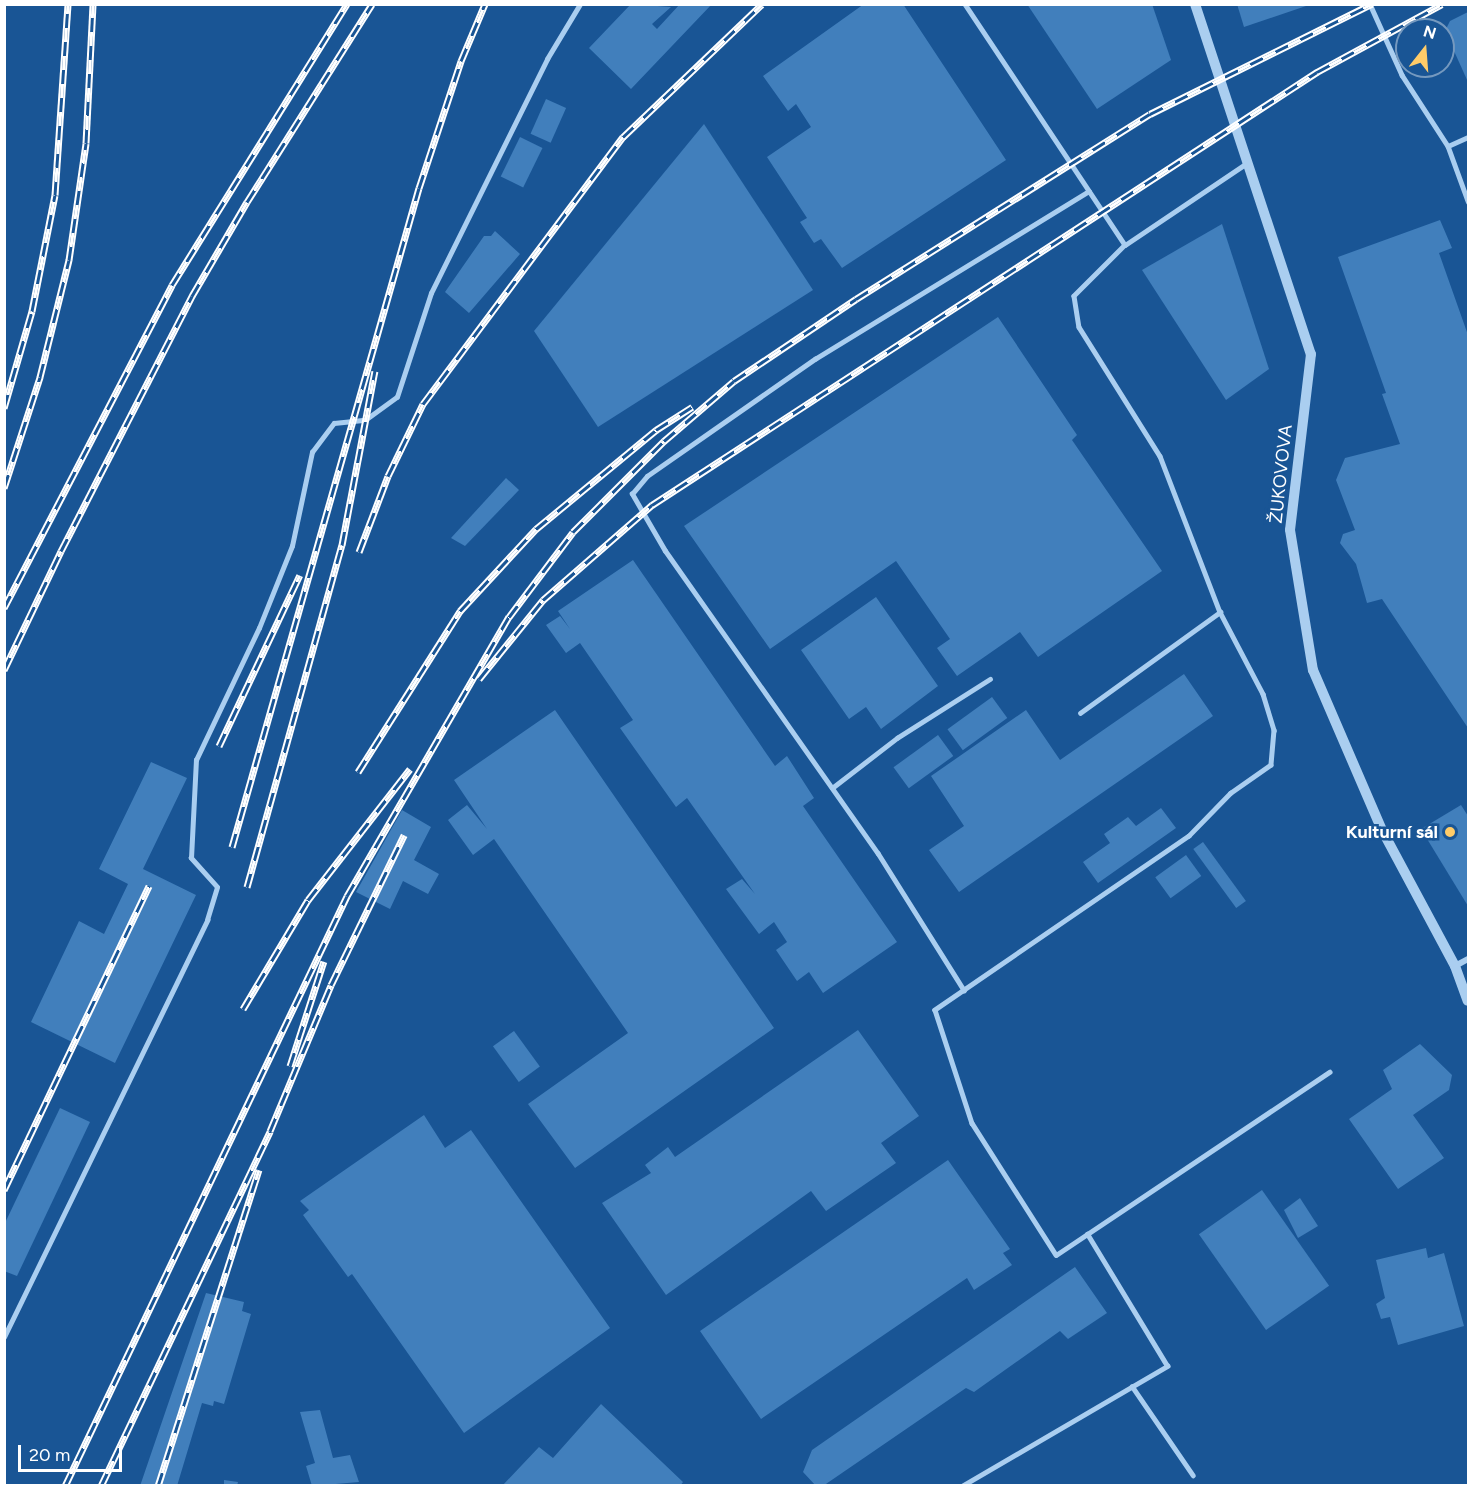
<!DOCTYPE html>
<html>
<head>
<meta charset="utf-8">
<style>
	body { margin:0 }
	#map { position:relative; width:1473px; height:1490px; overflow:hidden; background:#195595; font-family:Figtree,sans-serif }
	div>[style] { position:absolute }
	.building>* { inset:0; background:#417fbc; transform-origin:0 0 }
	.service>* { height:4.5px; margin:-2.25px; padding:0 2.25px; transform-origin:2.25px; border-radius:2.25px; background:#aacef0 }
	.minor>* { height:6px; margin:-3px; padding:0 3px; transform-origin:3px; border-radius:3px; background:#aacef0 }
	.tertiary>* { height:10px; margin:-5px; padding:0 5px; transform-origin:5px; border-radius:5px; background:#aacef0 }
	.rail>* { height:7px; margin-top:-3.5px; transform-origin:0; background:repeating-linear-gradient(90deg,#195595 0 14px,#fff 0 28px); box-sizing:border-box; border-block:2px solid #fff }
	.dots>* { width:16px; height:16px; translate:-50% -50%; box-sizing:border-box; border:3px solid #195595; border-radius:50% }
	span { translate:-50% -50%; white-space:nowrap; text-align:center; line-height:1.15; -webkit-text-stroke:5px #195595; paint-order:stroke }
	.street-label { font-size:18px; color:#fff }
	.poi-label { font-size:18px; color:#fff; font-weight:700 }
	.right { translate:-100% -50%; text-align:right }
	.frame { position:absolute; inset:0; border:6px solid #fff; pointer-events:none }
	.north { position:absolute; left:1395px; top:18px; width:60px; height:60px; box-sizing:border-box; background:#195595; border:2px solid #7599bf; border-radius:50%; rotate:17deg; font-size:16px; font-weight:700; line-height:24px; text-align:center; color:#fff }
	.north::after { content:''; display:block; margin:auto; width:21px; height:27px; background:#ffcc69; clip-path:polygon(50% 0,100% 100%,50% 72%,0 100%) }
	.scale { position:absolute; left:18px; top:1445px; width:104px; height:27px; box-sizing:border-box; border:3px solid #fff; border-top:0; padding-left:8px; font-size:18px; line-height:21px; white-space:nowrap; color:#fff; -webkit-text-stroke:4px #195595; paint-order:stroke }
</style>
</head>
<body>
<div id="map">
	<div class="building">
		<div style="clip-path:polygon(631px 4px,671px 7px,652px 24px,657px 29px,680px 4px,712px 4px,631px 89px,589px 48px)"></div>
		<div style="clip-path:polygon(864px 4px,903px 4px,1006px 160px,842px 268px,821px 239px,814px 243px,800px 222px,807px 218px,767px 157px,811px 127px,796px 104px,788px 111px,763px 76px)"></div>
		<div style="clip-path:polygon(1027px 4px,1152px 4px,1171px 60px,1097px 109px)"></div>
		<div style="clip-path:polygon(1237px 4px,1309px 4px,1309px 5px,1244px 27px)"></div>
		<div style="clip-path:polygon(1468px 12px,1468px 82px,1445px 31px,1450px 21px)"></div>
		<div style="left:546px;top:99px;width:22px;height:38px;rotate:24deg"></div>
		<div style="clip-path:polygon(704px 124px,813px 290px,598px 427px,534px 331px)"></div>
		<div style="left:520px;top:137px;width:25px;height:44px;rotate:26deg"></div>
		<div style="clip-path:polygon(1440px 220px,1452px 248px,1439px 253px,1468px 335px,1468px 728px,1382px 599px,1367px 603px,1356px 564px,1340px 543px,1343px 534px,1355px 530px,1336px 480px,1345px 458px,1400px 444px,1382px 394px,1386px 393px,1338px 257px)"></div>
		<div style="clip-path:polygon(1222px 224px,1269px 369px,1226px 400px,1142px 270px)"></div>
		<div style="clip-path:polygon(495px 231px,520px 254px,469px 313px,445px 292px,484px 236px,491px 236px)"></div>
		<div style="clip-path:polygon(998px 317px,1077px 435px,1072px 440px,1162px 571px,1038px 657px,1020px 632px,957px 676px,937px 648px,950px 639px,896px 561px,770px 649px,684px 526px)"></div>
		<div style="clip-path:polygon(506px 478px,519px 490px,465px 546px,451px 538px)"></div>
		<div style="clip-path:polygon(633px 560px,775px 766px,787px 756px,814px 798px,803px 806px,897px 942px,823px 993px,809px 972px,797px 981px,776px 950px,787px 942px,774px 922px,759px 934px,726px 889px,742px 879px,755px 894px,687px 798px,676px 807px,620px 728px,633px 720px,580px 643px,566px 653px,546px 625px,560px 616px,570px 629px,558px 611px)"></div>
		<div style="clip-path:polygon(876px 597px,938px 686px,881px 729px,866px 707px,849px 719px,801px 650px)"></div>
		<div style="clip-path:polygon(1184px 674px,1213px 716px,959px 892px,929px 850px,964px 826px,931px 776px,1026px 710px,1060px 760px)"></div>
		<div style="left:992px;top:697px;width:26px;height:55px;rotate:54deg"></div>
		<div style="clip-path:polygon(555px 710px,774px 1028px,575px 1168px,528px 1104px,628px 1033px,494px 839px,473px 855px,448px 820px,467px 805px,487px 829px,454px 780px)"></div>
		<div style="left:938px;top:735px;width:26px;height:55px;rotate:54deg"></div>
		<div style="clip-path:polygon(151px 762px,187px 778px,143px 869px,196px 895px,115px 1063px,31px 1022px,79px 921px,104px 934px,128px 884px,99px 869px)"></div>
		<div style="clip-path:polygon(1461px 805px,1468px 816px,1468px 906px,1421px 829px)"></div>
		<div style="clip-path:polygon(1161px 808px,1176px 828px,1098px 883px,1083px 862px,1110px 843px,1104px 834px,1128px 817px,1136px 826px)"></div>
		<div style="clip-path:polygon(402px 810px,431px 827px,414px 860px,439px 874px,428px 894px,403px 881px,390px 909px,356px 892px)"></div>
		<div style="left:1203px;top:842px;width:73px;height:12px;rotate:54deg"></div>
		<div style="left:1186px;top:855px;width:26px;height:38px;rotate:54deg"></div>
		<div style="clip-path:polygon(858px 1030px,919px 1116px,881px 1143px,896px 1163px,826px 1211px,811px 1191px,666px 1295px,602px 1203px,651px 1173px,645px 1165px,668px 1147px,675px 1157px)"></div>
		<div style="left:514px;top:1031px;width:44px;height:26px;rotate:54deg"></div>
		<div style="clip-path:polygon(1420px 1044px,1452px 1075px,1449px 1090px,1413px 1115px,1444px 1158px,1398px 1189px,1349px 1119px,1392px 1089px,1383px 1070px)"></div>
		<div style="clip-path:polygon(60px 1108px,90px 1122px,17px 1276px,4px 1271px,4px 1225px)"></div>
		<div style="clip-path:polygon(424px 1115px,445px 1148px,471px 1130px,610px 1328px,464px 1433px,352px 1274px,348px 1277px,303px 1215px,309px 1210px,300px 1201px)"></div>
		<div style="clip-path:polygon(948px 1160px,1010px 1249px,1003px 1253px,1012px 1265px,974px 1290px,967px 1278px,761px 1419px,700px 1331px)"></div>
		<div style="left:1262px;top:1190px;width:117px;height:77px;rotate:55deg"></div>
		<div style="clip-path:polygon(1300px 1198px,1318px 1226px,1298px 1238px,1284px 1210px)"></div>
		<div style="clip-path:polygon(1426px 1248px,1428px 1258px,1444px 1253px,1464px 1326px,1398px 1345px,1390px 1317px,1381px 1319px,1376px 1304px,1385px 1298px,1376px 1260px)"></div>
		<div style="clip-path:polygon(1075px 1267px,1107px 1313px,1068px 1339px,1060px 1331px,974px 1392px,966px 1388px,823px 1486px,816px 1486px,803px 1472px,812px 1450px)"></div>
		<div style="clip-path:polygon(206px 1293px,244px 1302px,242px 1311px,251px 1314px,224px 1404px,214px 1401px,213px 1406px,202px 1403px,177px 1486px,140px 1486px)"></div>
		<div style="clip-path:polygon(601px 1404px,683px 1482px,680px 1486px,502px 1486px,539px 1447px,553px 1458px)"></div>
		<div style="clip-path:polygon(320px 1410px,333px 1458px,350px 1455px,359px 1482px,312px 1486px,306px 1466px,315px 1463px,300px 1412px)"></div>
		<div style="clip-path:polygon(224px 1480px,238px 1482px,237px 1486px,224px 1486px)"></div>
	</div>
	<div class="service">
		<div style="left:965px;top:4px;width:289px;rotate:56.4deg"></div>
		<div style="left:1125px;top:245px;width:147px;rotate:-33.9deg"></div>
		<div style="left:1370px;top:4px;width:78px;rotate:65.7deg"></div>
		<div style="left:1402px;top:75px;width:85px;rotate:57.1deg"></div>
		<div style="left:1448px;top:146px;width:59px;rotate:70deg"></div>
		<div style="left:1448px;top:146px;width:22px;rotate:-24deg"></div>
		<div style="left:1125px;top:245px;width:72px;rotate:135deg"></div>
		<div style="left:1074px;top:296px;width:31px;rotate:81deg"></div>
		<div style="left:1079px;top:327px;width:152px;rotate:57.9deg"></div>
		<div style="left:1160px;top:456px;width:167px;rotate:69deg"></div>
		<div style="left:1220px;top:612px;width:93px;rotate:62.3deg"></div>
		<div style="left:1263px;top:694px;width:38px;rotate:73deg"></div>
		<div style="left:1274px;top:730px;width:35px;rotate:95deg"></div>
		<div style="left:1271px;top:765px;width:49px;rotate:145deg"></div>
		<div style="left:1231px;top:793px;width:60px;rotate:134.3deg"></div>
		<div style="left:1189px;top:836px;width:308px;rotate:145.6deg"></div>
		<div style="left:935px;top:1010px;width:119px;rotate:71.9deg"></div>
		<div style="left:972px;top:1123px;width:156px;rotate:57.5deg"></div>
		<div style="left:1056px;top:1255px;width:329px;rotate:-33.8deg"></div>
		<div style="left:1080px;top:713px;width:173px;rotate:-35.8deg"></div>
		<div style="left:832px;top:788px;width:82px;rotate:-37.6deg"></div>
		<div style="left:897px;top:738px;width:110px;rotate:-32.4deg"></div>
		<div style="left:964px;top:991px;width:162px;rotate:-122.1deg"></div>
		<div style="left:878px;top:854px;width:370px;rotate:-125.1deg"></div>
		<div style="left:665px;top:551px;width:66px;rotate:-120.1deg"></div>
		<div style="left:632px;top:494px;width:23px;rotate:-50deg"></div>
		<div style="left:647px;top:476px;width:205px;rotate:-34.9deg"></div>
		<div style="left:815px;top:359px;width:321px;rotate:-31.5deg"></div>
		<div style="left:4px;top:1337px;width:464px;rotate:-64deg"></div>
		<div style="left:207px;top:920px;width:34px;rotate:-73deg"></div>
		<div style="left:217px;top:887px;width:39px;rotate:-132deg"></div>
		<div style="left:191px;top:858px;width:98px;rotate:-87.1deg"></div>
		<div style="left:196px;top:760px;width:146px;rotate:-64.5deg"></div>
		<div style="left:259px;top:628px;width:88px;rotate:-68.1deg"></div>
		<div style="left:292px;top:546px;width:96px;rotate:-78deg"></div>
		<div style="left:312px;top:452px;width:36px;rotate:-53deg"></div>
		<div style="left:334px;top:423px;width:31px;rotate:-6deg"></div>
		<div style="left:365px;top:420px;width:39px;rotate:-36deg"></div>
		<div style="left:397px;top:397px;width:109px;rotate:-71.9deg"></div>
		<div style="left:431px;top:293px;width:261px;rotate:-63.6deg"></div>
		<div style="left:547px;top:59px;width:64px;rotate:-59deg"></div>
		<div style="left:1132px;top:1386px;width:108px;rotate:55.6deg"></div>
		<div style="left:962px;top:1486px;width:238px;rotate:-30.3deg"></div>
		<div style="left:1167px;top:1366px;width:154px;rotate:-121.2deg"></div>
	</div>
	<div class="minor">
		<div style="left:1455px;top:966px;width:15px;rotate:-28deg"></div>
	</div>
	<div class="tertiary">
		<div style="left:1195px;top:4px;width:369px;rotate:71.7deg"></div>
		<div style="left:1311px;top:354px;width:177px;rotate:96.8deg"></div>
		<div style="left:1290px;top:530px;width:142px;rotate:80.7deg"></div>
		<div style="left:1313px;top:670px;width:174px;rotate:66.7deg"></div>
		<div style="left:1382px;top:830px;width:154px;rotate:61.8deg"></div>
		<div style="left:1455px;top:966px;width:37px;rotate:70deg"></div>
	</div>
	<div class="rail">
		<div style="left:4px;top:408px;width:101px;rotate:-73.9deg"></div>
		<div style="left:32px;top:311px;width:118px;rotate:-78.8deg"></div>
		<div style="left:55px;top:195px;width:191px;rotate:-86.1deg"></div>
		<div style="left:4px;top:488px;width:117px;rotate:-72deg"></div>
		<div style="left:40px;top:377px;width:121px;rotate:-76.1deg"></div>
		<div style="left:69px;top:260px;width:118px;rotate:-81.7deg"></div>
		<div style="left:86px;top:143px;width:139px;rotate:-87.1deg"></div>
		<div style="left:359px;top:552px;width:81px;rotate:-69.1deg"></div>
		<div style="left:388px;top:476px;width:80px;rotate:-64.1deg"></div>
		<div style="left:423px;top:404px;width:334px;rotate:-53.2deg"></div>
		<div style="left:623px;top:137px;width:192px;rotate:-43.7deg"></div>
		<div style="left:4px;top:608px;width:364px;rotate:-62.5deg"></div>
		<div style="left:172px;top:285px;width:331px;rotate:-58.1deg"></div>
		<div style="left:4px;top:670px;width:132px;rotate:-64.4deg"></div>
		<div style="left:61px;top:551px;width:287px;rotate:-62.8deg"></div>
		<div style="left:192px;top:296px;width:109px;rotate:-59.7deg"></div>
		<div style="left:247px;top:202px;width:234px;rotate:-57.7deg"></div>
		<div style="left:479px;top:679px;width:102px;rotate:-51deg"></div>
		<div style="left:543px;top:600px;width:145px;rotate:-41.1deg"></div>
		<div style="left:652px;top:505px;width:794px;rotate:-33.07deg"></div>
		<div style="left:1317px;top:72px;width:142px;rotate:-28.5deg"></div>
		<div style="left:219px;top:746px;width:189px;rotate:-64.7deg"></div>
		<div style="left:358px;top:772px;width:191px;rotate:-57.6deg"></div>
		<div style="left:460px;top:611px;width:112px;rotate:-47.2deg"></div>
		<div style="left:536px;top:529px;width:156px;rotate:-39.5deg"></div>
		<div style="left:656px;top:430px;width:43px;rotate:-32.6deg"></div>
		<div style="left:232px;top:847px;width:685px;rotate:-74.16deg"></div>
		<div style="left:419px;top:188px;width:134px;rotate:-71.7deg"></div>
		<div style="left:461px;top:61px;width:62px;rotate:-67.2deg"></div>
		<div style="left:247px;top:887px;width:355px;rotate:-74.5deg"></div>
		<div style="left:342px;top:545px;width:177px;rotate:-79.3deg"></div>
		<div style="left:243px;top:1009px;width:127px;rotate:-59.2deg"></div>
		<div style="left:308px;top:900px;width:166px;rotate:-52.1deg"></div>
		<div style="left:290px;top:1066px;width:110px;rotate:-72.1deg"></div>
		<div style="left:4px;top:1190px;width:337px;rotate:-64.5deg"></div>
		<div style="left:65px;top:1486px;width:654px;rotate:-64.45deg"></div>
		<div style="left:347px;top:896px;width:323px;rotate:-59.9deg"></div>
		<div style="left:509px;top:617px;width:106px;rotate:-53deg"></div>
		<div style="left:573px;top:532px;width:129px;rotate:-45deg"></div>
		<div style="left:664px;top:441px;width:92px;rotate:-40.6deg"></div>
		<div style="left:734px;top:381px;width:147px;rotate:-33.9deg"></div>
		<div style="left:856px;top:299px;width:347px;rotate:-32.2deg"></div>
		<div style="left:1150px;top:114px;width:248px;rotate:-26.4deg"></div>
		<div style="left:101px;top:1486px;width:393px;rotate:-64.5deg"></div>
		<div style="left:270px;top:1131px;width:158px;rotate:-67.3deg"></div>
		<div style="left:331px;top:985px;width:167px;rotate:-64deg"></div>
		<div style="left:158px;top:1486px;width:332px;rotate:-72.3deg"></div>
	</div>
	<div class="dots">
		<div style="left:1450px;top:832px;background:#ffcc69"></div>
	</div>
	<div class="street-label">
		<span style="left:1281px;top:474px;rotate:-84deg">ŽUKOVOVA</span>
	</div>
	<div class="poi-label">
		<span class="right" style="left:1438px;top:832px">Kulturní sál</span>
	</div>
	<div class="frame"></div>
	<div class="north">N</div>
	<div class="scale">20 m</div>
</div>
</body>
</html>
